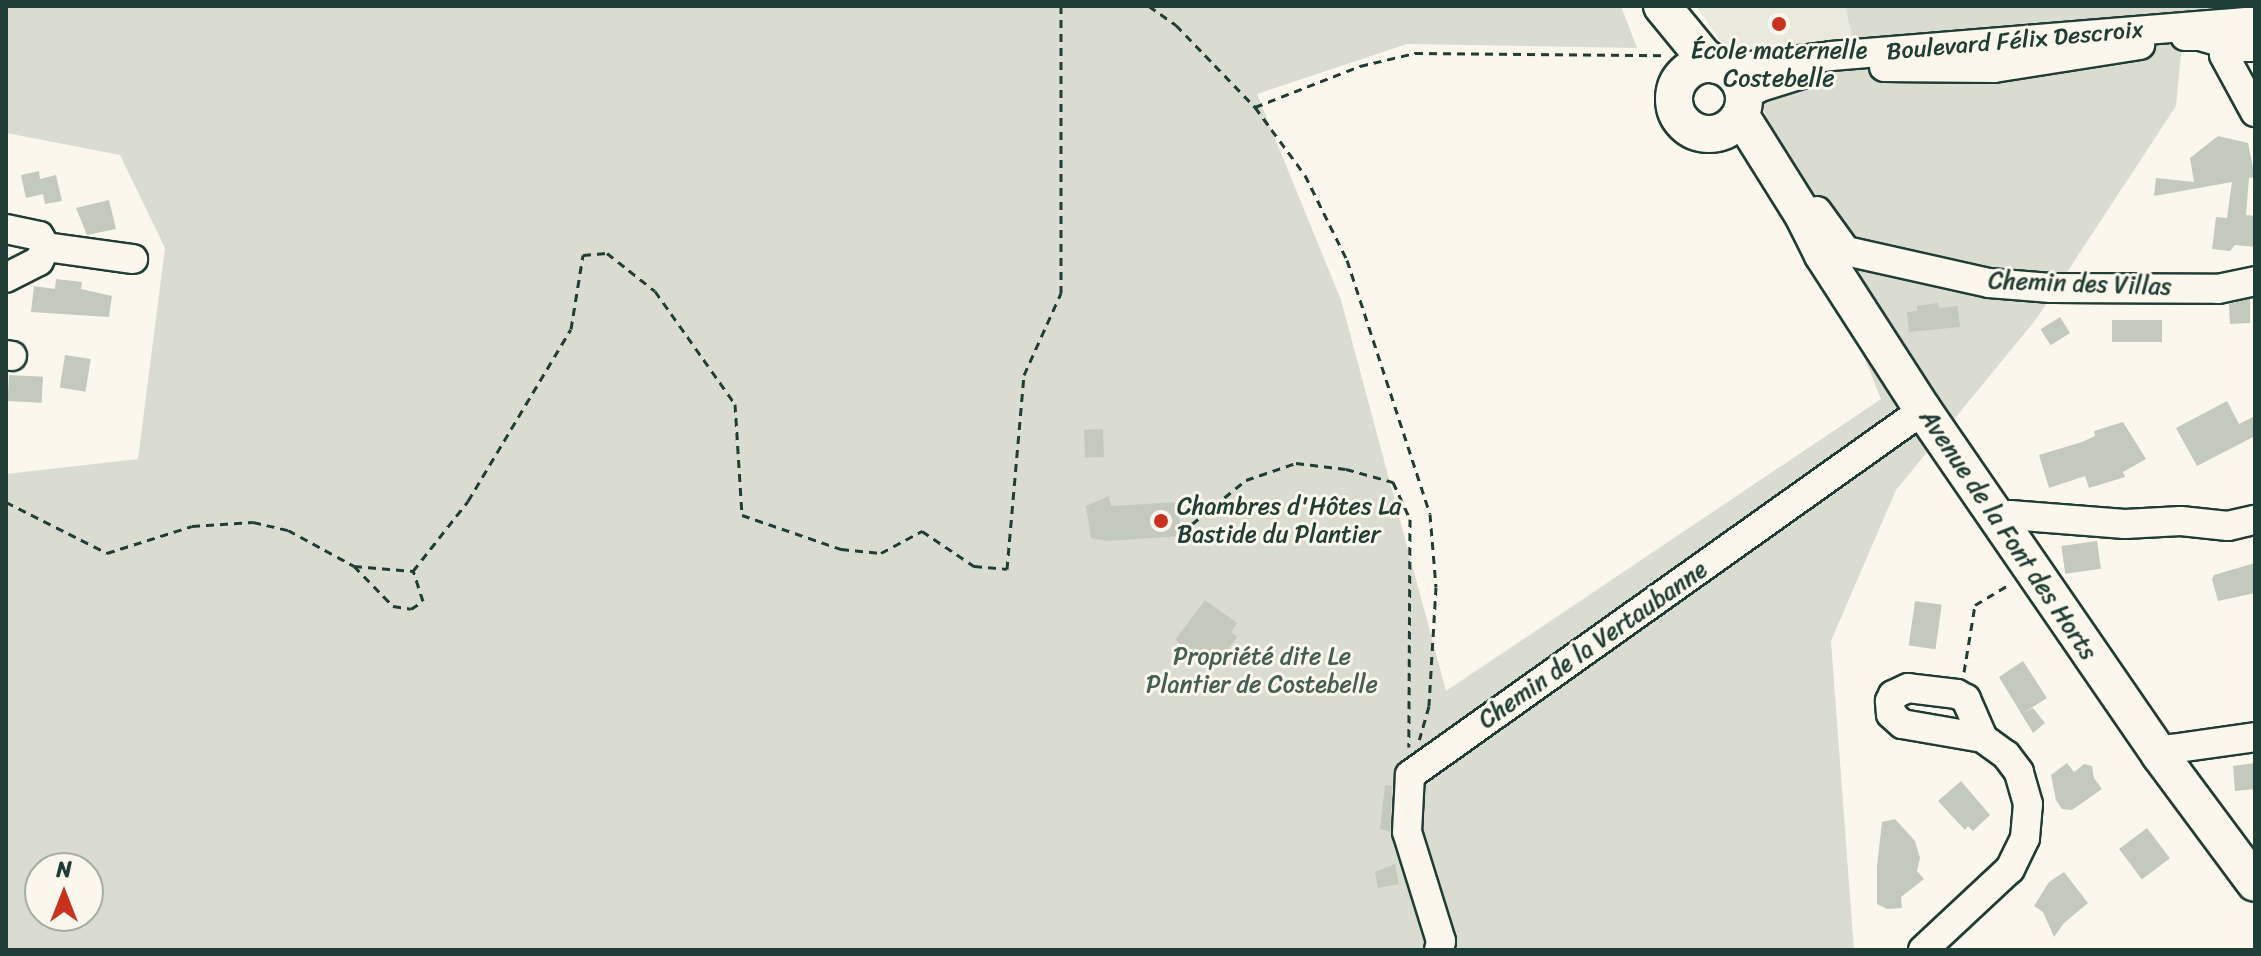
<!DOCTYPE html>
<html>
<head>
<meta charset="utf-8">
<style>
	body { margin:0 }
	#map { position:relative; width:2261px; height:956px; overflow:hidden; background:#fbf7ec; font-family:Sriracha,sans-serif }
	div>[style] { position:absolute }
	.built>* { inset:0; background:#eae9de }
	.green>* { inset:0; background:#dbdcd1 }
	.building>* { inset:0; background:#c4c9be; transform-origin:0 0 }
	.path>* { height:3px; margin-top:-1.5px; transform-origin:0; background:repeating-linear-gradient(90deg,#1f3d34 0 8px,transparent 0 14px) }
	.roads { filter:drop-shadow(2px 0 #1f3d34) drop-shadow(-2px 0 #1f3d34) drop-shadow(0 2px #1f3d34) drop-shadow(0 -2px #1f3d34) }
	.minor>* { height:28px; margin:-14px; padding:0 14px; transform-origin:14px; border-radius:14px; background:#fbf7ec }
	.major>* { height:36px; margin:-18px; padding:0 18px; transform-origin:18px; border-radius:18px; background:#fbf7ec }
	.major>.ring { margin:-18px; padding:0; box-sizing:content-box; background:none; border:36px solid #fbf7ec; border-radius:50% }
	.dots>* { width:22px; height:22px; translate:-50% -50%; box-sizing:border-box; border:4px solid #fbf7ec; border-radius:50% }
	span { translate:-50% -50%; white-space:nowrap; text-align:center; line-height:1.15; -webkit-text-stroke:6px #fbf7ec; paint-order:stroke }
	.street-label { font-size:24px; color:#1f3d34 }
	.poi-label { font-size:24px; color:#1f3d34 }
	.left { translate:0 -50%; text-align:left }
	.park-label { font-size:24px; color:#455d53 }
	.frame { position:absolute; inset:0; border:8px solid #1f3d34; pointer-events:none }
	.north { position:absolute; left:24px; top:852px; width:80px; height:80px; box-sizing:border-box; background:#fbf7ec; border:2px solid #a3ada2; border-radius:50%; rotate:0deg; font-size:22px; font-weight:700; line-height:32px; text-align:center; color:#1f3d34 }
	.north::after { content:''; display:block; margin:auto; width:28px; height:36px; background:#c8321e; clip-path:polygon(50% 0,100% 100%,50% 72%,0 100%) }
</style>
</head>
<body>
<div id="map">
	<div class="built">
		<div style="clip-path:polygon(1696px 6px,1845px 6px,1853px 42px,1747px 55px,1728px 51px)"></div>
	</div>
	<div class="green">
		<div style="clip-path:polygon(evenodd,6px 6px,1621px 6px,1637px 48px,1407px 44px,1257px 94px,1341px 300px,1446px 691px,1881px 399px,1757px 94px,1728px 51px,1747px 54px,1853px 41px,1845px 6px,2255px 6px,2185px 13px,2176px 106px,2037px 318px,1896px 490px,1831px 641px,1854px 950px,6px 950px,6px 474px,138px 459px,165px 248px,120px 155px,6px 133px,6px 6px,40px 868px,88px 868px,88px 916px,40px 916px,40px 868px)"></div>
	</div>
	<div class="building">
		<div style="clip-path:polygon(2218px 136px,2248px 143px,2255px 177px,2249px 178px,2246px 215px,2255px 216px,2255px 247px,2235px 245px,2230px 251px,2212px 249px,2216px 217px,2227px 218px,2232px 182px,2154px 196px,2156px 178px,2194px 182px,2190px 158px)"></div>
		<div style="clip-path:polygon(39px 171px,40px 179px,56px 175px,62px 201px,45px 204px,43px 194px,26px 198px,21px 175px)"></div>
		<div style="clip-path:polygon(109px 200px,116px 229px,87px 235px,76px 208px)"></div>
		<div style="clip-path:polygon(56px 279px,82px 282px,81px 289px,112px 296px,109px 317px,31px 312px,34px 286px,55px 289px)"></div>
		<div style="clip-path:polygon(2250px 299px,2250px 323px,2230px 324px,2229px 304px)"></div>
		<div style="clip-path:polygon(1938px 303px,1939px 308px,1958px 306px,1960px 327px,1909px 332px,1907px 312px,1917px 311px,1917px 306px)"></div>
		<div style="left:2060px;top:317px;width:19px;height:23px;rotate:58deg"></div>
		<div style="left:2162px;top:320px;width:22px;height:50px;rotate:90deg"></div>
		<div style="left:65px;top:355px;width:26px;height:33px;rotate:9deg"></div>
		<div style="left:9px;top:375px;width:34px;height:26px;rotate:3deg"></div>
		<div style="clip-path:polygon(2227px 401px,2239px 424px,2255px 416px,2255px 436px,2197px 466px,2176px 428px)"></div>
		<div style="clip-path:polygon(2123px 422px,2146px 459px,2123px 472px,2125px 477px,2089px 488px,2085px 476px,2049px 488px,2039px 455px,2082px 442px,2095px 436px,2094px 431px)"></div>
		<div style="left:1103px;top:429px;width:28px;height:19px;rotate:88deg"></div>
		<div style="clip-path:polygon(1109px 496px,1111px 506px,1178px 502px,1181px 536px,1108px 541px,1091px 538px,1086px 506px)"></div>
		<div style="left:2097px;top:541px;width:28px;height:36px;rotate:82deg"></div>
		<div style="clip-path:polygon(2255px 563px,2255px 593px,2218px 601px,2212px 579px,2214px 575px)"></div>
		<div style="clip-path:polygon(1205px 600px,1237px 623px,1231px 632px,1237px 637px,1222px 658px,1215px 654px,1208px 664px,1175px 640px)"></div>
		<div style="left:1915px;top:601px;width:27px;height:45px;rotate:8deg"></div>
		<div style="clip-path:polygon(2023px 661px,2047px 698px,2025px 712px,2033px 708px,2045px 723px,2033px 733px,1999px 677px)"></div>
		<div style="clip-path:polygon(2067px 763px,2074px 772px,2084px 764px,2092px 766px,2094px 778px,2102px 789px,2072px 810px,2062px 809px,2056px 800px,2051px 775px)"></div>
		<div style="clip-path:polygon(2255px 763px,2255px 789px,2235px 791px,2233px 766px)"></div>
		<div style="clip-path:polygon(1961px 781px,1990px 815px,1973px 831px,1968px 826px,1965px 830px,1938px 801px)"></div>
		<div style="clip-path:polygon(1385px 785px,1392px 786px,1390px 832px,1380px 829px)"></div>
		<div style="clip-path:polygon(1895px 819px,1915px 841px,1920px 858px,1917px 871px,1924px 879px,1901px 897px,1902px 908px,1887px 909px,1877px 904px,1877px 866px,1882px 822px)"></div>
		<div style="left:2147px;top:828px;width:38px;height:35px;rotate:53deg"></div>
		<div style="clip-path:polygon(1395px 864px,1399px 884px,1378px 888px,1375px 872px)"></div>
		<div style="clip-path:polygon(2064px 872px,2088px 903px,2064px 923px,2054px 937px,2043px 912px,2034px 906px,2049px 882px)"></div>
	</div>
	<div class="path">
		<div style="left:1149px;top:6px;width:33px;rotate:35deg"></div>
		<div style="left:1176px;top:25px;width:114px;rotate:46.1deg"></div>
		<div style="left:1255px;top:107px;width:84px;rotate:53.7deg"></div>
		<div style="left:1305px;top:175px;width:95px;rotate:63.7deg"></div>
		<div style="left:1347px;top:260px;width:267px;rotate:71.9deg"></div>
		<div style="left:1430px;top:514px;width:73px;rotate:85.3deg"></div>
		<div style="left:1436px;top:587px;width:119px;rotate:93.4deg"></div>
		<div style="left:1429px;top:706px;width:35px;rotate:106deg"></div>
		<div style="left:1255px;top:107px;width:113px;rotate:-21.3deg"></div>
		<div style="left:1360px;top:66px;width:57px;rotate:-13.3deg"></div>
		<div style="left:1415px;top:53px;width:251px;rotate:0.5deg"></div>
		<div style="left:6px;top:502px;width:113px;rotate:26.8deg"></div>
		<div style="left:107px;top:553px;width:89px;rotate:-17.6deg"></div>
		<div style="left:192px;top:526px;width:61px;rotate:-3.8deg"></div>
		<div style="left:253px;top:522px;width:36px;rotate:13deg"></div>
		<div style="left:288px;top:530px;width:75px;rotate:28.6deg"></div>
		<div style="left:354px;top:566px;width:59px;rotate:4.8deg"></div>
		<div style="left:413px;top:571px;width:89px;rotate:-51.8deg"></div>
		<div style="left:468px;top:501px;width:200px;rotate:-59.1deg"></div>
		<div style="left:571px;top:329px;width:75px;rotate:-80.8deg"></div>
		<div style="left:583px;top:255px;width:24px;rotate:-5deg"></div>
		<div style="left:607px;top:253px;width:61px;rotate:38.4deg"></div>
		<div style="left:655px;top:291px;width:138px;rotate:54.7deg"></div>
		<div style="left:735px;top:404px;width:111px;rotate:86.4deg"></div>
		<div style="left:742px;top:515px;width:105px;rotate:19deg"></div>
		<div style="left:841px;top:549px;width:40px;rotate:5.7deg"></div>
		<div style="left:881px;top:553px;width:47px;rotate:-28.2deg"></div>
		<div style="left:922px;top:531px;width:63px;rotate:33.9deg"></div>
		<div style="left:974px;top:566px;width:33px;rotate:5deg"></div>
		<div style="left:1007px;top:569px;width:195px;rotate:-85deg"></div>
		<div style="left:1024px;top:375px;width:90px;rotate:-65.7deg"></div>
		<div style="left:1061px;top:293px;width:287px;rotate:-90deg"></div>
		<div style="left:1192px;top:524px;width:70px;rotate:-39.2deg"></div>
		<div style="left:1246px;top:480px;width:53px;rotate:-18.8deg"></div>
		<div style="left:1296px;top:463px;width:50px;rotate:6.8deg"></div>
		<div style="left:1346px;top:469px;width:49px;rotate:15.5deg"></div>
		<div style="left:1393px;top:482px;width:41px;rotate:65.3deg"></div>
		<div style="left:1410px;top:519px;width:228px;rotate:90.3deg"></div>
		<div style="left:354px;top:566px;width:56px;rotate:45.7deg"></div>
		<div style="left:393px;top:606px;width:18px;rotate:9deg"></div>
		<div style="left:411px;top:609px;width:14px;rotate:-34deg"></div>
		<div style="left:423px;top:601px;width:32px;rotate:-108deg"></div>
		<div style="left:1964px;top:672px;width:68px;rotate:-80.7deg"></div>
		<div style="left:1975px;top:605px;width:41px;rotate:-31deg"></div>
	</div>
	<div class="roads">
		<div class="minor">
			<div style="left:2225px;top:30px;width:25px;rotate:92deg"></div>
			<div style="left:2224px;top:55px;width:65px;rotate:61.5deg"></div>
			<div style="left:2185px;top:36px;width:15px"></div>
			<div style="left:2200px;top:36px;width:40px;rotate:16deg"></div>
			<div style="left:2238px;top:47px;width:17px"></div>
			<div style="left:1884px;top:67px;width:110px;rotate:0.5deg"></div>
			<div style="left:1994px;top:68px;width:148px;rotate:-9deg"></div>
			<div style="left:1727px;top:69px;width:105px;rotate:-7.1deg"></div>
			<div style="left:1831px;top:56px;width:425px;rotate:-4.7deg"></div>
			<div style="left:1744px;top:97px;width:19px;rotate:-32deg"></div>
			<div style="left:1760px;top:87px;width:41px;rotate:-17.1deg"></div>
			<div style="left:1817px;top:211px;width:49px;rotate:54.1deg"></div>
			<div style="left:1846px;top:251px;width:147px;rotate:12.6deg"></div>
			<div style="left:1989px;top:283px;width:62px;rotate:4.6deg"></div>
			<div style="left:2051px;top:288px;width:167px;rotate:0.3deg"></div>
			<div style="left:2218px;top:289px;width:38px;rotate:-12deg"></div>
			<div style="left:6px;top:229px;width:34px;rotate:12deg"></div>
			<div style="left:39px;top:236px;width:13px;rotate:58deg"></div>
			<div style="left:46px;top:247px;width:16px;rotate:117deg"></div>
			<div style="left:39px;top:261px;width:37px;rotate:153deg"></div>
			<div style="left:46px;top:247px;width:88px;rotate:7.9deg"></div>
			<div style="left:6px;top:355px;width:6px;rotate:9deg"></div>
			<div style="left:2000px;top:520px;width:11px;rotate:-27deg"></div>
			<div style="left:2010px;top:515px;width:115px;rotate:4.5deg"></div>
			<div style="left:2125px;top:524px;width:56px;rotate:-3.1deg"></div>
			<div style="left:2181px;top:521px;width:47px;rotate:6.1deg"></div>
			<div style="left:2228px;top:526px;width:28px;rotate:-13deg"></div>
			<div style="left:2160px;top:755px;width:13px;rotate:-29deg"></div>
			<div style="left:2171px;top:749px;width:85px;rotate:-8.1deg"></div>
			<div style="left:1439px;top:950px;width:9px;rotate:-77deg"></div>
			<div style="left:1441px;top:941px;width:114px;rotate:-107.3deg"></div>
			<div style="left:1407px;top:832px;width:57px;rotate:-87deg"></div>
			<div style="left:1410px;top:775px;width:630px;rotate:-35.43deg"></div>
			<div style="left:1923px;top:950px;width:119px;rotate:-43deg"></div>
			<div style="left:2010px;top:869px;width:34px;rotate:-64deg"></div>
			<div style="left:2025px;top:838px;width:34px;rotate:-85deg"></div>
			<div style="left:2028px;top:804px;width:33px;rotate:-106deg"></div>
			<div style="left:2019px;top:772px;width:21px;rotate:-127deg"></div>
			<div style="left:2006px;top:755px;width:29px;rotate:-144deg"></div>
			<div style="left:1983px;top:738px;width:43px;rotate:-113.6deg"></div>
			<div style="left:1966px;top:699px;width:10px;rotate:-151deg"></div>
			<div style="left:1957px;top:694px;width:49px;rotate:-173deg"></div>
			<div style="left:1908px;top:688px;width:17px;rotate:155deg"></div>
			<div style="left:1893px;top:695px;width:7px;rotate:117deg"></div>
			<div style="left:1890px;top:701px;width:13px;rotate:86deg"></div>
			<div style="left:1891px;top:714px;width:15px;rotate:42deg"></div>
			<div style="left:1902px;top:724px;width:82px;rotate:9.8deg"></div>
		</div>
		<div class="major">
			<div style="left:1662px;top:6px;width:65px;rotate:50.6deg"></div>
			<div style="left:1703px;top:56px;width:17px;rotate:33deg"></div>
			<div class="ring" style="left:1674px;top:64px;width:34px;height:34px"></div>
			<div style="left:1741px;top:116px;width:117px;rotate:57.9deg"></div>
			<div style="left:1803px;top:215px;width:45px;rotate:63.4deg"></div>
			<div style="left:1823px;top:255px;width:184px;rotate:57.2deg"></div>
			<div style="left:1923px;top:410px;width:419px;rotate:55.5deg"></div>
			<div style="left:2160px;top:755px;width:159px;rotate:53.4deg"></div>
		</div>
	</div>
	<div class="dots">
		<div style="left:1779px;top:24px;background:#c8321e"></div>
		<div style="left:1161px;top:521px;background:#c8321e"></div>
	</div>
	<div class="street-label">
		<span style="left:2015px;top:41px;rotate:-5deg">Boulevard Félix Descroix</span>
		<span style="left:2080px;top:284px;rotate:2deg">Chemin des Villas</span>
		<span style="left:2008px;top:535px;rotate:56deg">Avenue de la Font des Horts</span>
		<span style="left:1593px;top:645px;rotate:-35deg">Chemin de la Vertaubanne</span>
	</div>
	<div class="poi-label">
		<span style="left:1779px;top:65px">École maternelle<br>Costebelle</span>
		<span class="left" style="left:1177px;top:521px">Chambres d'Hôtes La<br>Bastide du Plantier</span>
	</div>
	<div class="park-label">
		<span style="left:1262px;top:671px">Propriété dite Le<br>Plantier de Costebelle</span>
	</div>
	<div class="frame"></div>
	<div class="north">N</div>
</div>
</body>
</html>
